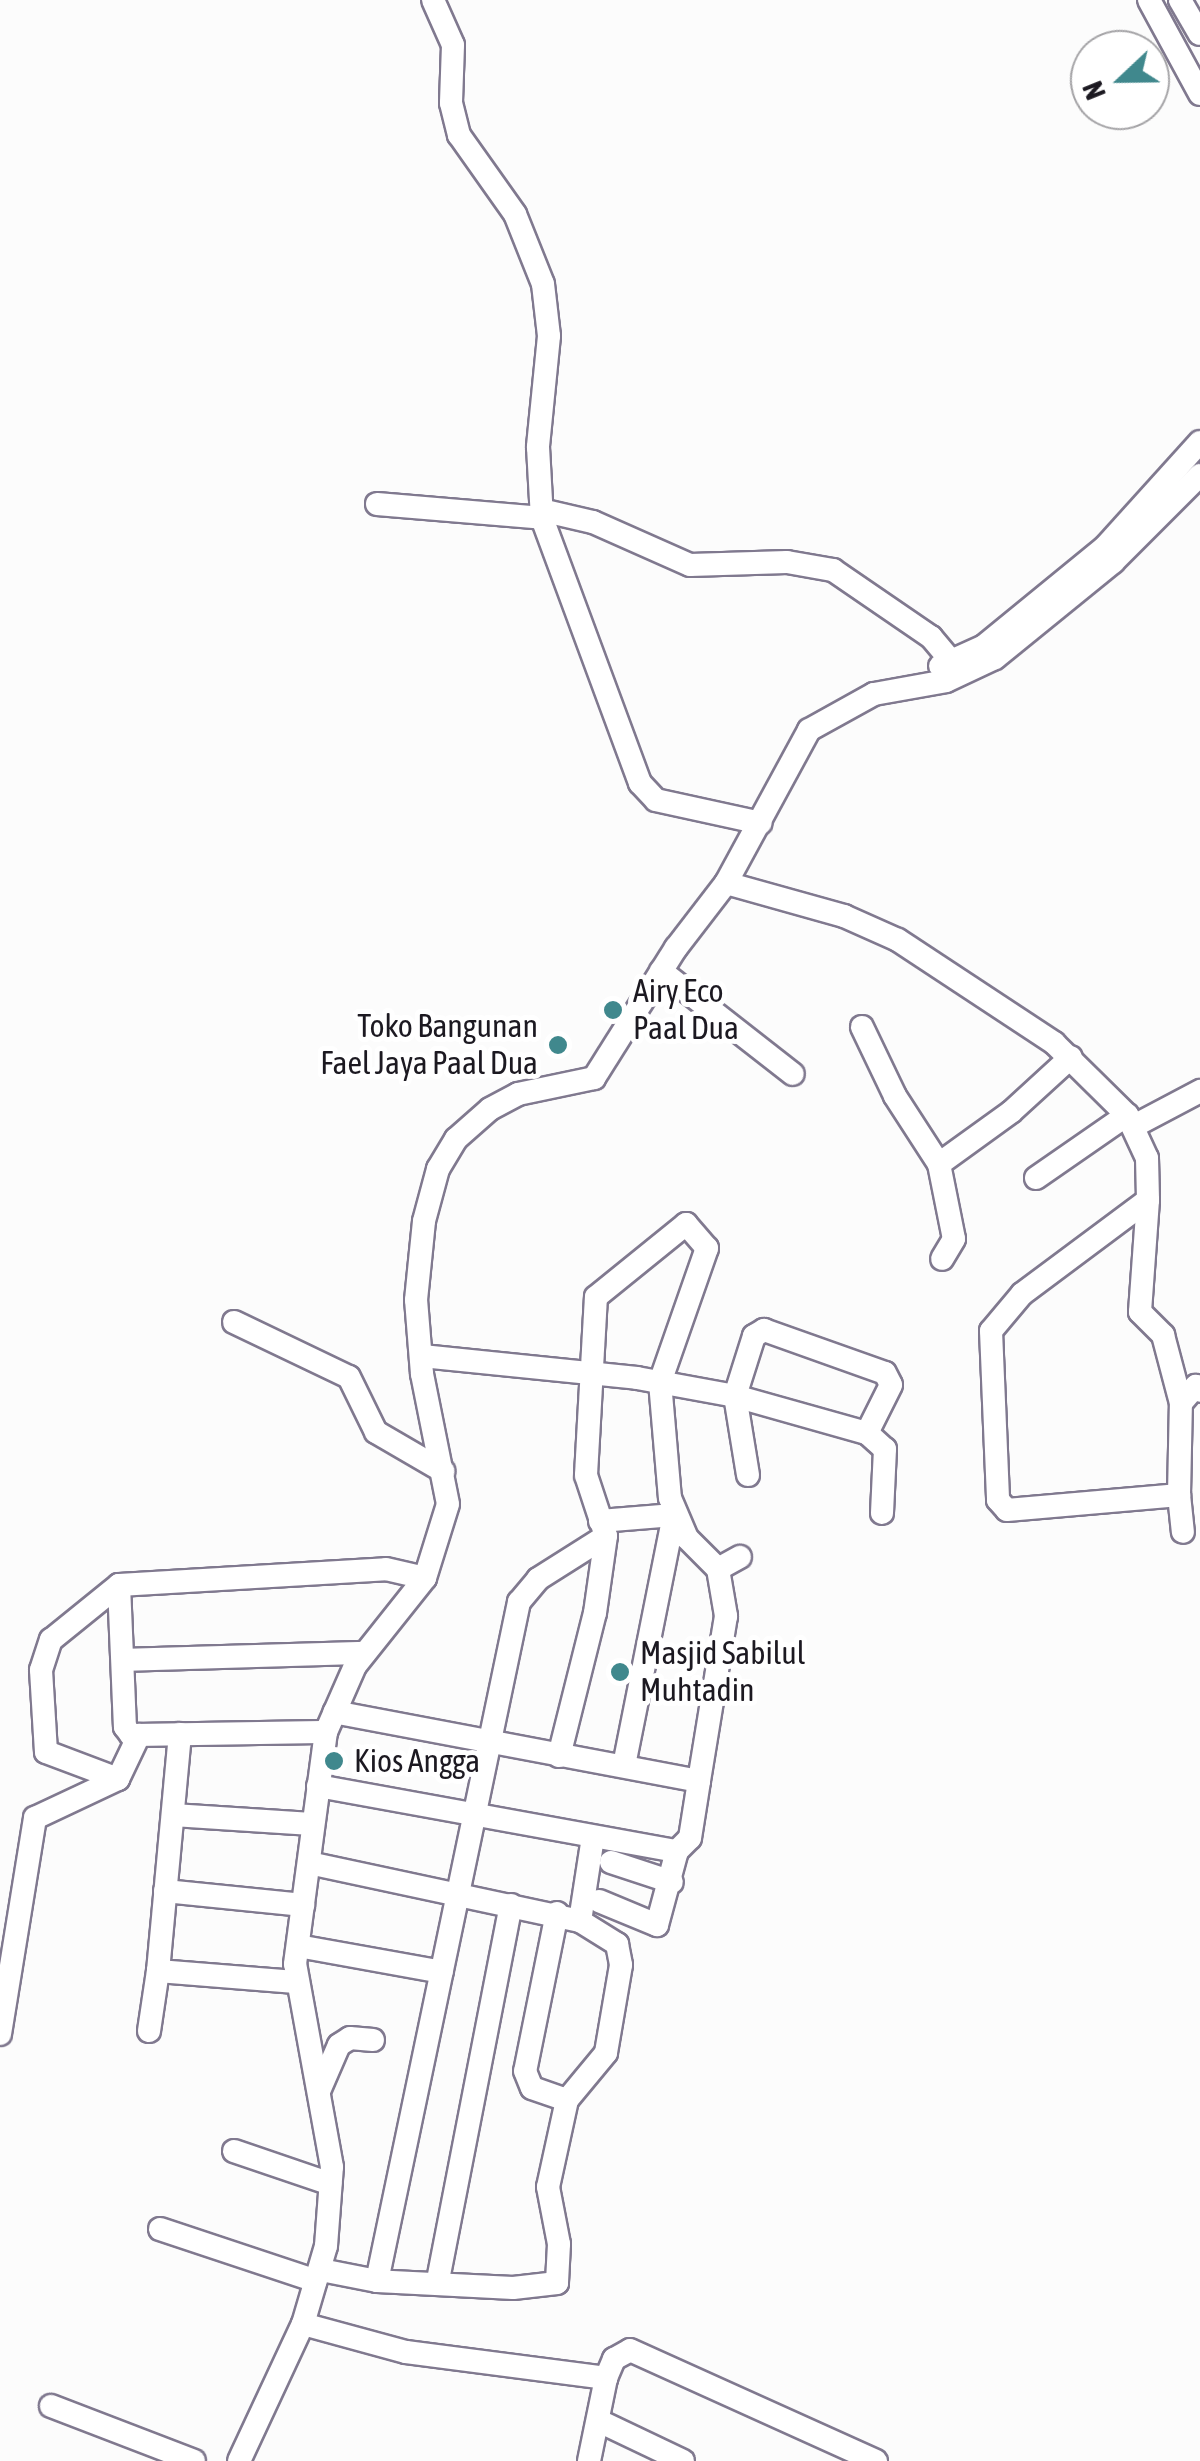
<!DOCTYPE html>
<html>
<head>
<meta charset="utf-8">
<style>
	body { margin:0 }
	#map { position:relative; width:1200px; height:2461px; overflow:hidden; background:#fcfcfc; font-family:"Asap Condensed",sans-serif }
	div>[style] { position:absolute }
	.roads { filter:drop-shadow(2px 0 #80798f) drop-shadow(-2px 0 #80798f) drop-shadow(0 2px #80798f) drop-shadow(0 -2px #80798f) }
	.minor>* { height:22px; margin:-11px; padding:0 11px; transform-origin:11px; border-radius:11px; background:#fff }
	.dots>* { width:28px; height:28px; translate:-50% -50%; box-sizing:border-box; border:5px solid #fff; border-radius:50% }
	span { translate:-50% -50%; white-space:nowrap; text-align:center; line-height:1.15; -webkit-text-stroke:10px #fff; paint-order:stroke }
	.poi-label { font-size:32px; color:#1c1921 }
	.left { translate:0 -50%; text-align:left }
	.right { translate:-100% -50%; text-align:right }
	.north { position:absolute; left:1070px; top:30px; width:100px; height:100px; box-sizing:border-box; background:#fff; border:2px solid #a4a3a6; border-radius:50%; rotate:248deg; font-size:28px; font-weight:700; line-height:40px; text-align:center; color:#1c1921 }
	.north::after { content:''; display:block; margin:auto; width:35px; height:45px; background:#40888d; clip-path:polygon(50% 0,100% 100%,50% 72%,0 100%) }
</style>
</head>
<body>
<div id="map">
	<div class="roads">
		<div class="minor">
			<div style="left:433px;top:0;width:49px;rotate:66deg"></div>
			<div style="left:453px;top:45px;width:58px;rotate:92deg"></div>
			<div style="left:451px;top:103px;width:33px;rotate:76deg"></div>
			<div style="left:459px;top:135px;width:97px;rotate:54.7deg"></div>
			<div style="left:515px;top:214px;width:75px;rotate:68.2deg"></div>
			<div style="left:543px;top:284px;width:52px;rotate:83.4deg"></div>
			<div style="left:549px;top:336px;width:112px;rotate:95.7deg"></div>
			<div style="left:538px;top:447px;width:71px;rotate:86.8deg"></div>
			<div style="left:542px;top:518px;width:283px;rotate:69.7deg"></div>
			<div style="left:640px;top:783px;width:23px;rotate:47deg"></div>
			<div style="left:656px;top:800px;width:107px;rotate:12.4deg"></div>
			<div style="left:1149px;top:0;width:107px;rotate:61.5deg"></div>
			<div style="left:1180px;top:0;width:39px;rotate:60deg"></div>
			<div style="left:377px;top:504px;width:166px;rotate:4.8deg"></div>
			<div style="left:541px;top:510px;width:53px;rotate:13deg"></div>
			<div style="left:593px;top:522px;width:106px;rotate:23.9deg"></div>
			<div style="left:690px;top:565px;width:97px;rotate:-1.8deg"></div>
			<div style="left:787px;top:562px;width:47px;rotate:9.9deg"></div>
			<div style="left:833px;top:570px;width:119px;rotate:34.4deg"></div>
			<div style="left:931px;top:637px;width:31px;rotate:50deg"></div>
			<div style="left:940px;top:666px;width:48px;rotate:-24.4deg"></div>
			<div style="left:984px;top:646px;width:158px;rotate:-39.3deg"></div>
			<div style="left:1106px;top:546px;width:140px;rotate:-47.9deg"></div>
			<div style="left:726px;top:883px;width:123px;rotate:15.6deg"></div>
			<div style="left:844px;top:916px;width:59px;rotate:24deg"></div>
			<div style="left:898px;top:940px;width:187px;rotate:33.4deg"></div>
			<div style="left:1054px;top:1043px;width:103px;rotate:44.6deg"></div>
			<div style="left:1127px;top:1115px;width:47px;rotate:65.1deg"></div>
			<div style="left:1147px;top:1158px;width:42px;rotate:88.6deg"></div>
			<div style="left:1148px;top:1200px;width:157px;rotate:143.3deg"></div>
			<div style="left:1022px;top:1294px;width:48px;rotate:130deg"></div>
			<div style="left:991px;top:1331px;width:169px;rotate:87.6deg"></div>
			<div style="left:998px;top:1500px;width:13px;rotate:48deg"></div>
			<div style="left:1007px;top:1510px;width:173px;rotate:-5deg"></div>
			<div style="left:1179px;top:1495px;width:37px;rotate:84deg"></div>
			<div style="left:661px;top:971px;width:167px;rotate:38deg"></div>
			<div style="left:862px;top:1027px;width:76px;rotate:64.4deg"></div>
			<div style="left:895px;top:1096px;width:81px;rotate:57.1deg"></div>
			<div style="left:939px;top:1164px;width:76px;rotate:78.7deg"></div>
			<div style="left:954px;top:1239px;width:23px;rotate:121deg"></div>
			<div style="left:1134px;top:1126px;width:75px;rotate:-27.9deg"></div>
			<div style="left:939px;top:1164px;width:89px;rotate:-35.8deg"></div>
			<div style="left:1011px;top:1112px;width:81px;rotate:-42.5deg"></div>
			<div style="left:1036px;top:1178px;width:111px;rotate:-34.7deg"></div>
			<div style="left:1148px;top:1200px;width:112px;rotate:94.1deg"></div>
			<div style="left:1140px;top:1312px;width:33px;rotate:45deg"></div>
			<div style="left:1163px;top:1335px;width:70px;rotate:75.2deg"></div>
			<div style="left:1181px;top:1403px;width:23px;rotate:-49deg"></div>
			<div style="left:1196px;top:1386px;width:6px;rotate:51deg"></div>
			<div style="left:234px;top:1322px;width:127px;rotate:25.6deg"></div>
			<div style="left:349px;top:1377px;width:61px;rotate:63.9deg"></div>
			<div style="left:376px;top:1432px;width:78px;rotate:30.2deg"></div>
			<div style="left:422px;top:1356px;width:216px;rotate:5.8deg"></div>
			<div style="left:637px;top:1378px;width:100px;rotate:10.4deg"></div>
			<div style="left:735px;top:1396px;width:137px;rotate:15.7deg"></div>
			<div style="left:867px;top:1433px;width:24px;rotate:42deg"></div>
			<div style="left:885px;top:1449px;width:64px;rotate:92.7deg"></div>
			<div style="left:748px;top:1475px;width:80px;rotate:-99.3deg"></div>
			<div style="left:735px;top:1396px;width:63px;rotate:-72.4deg"></div>
			<div style="left:754px;top:1336px;width:12px;rotate:-31deg"></div>
			<div style="left:764px;top:1330px;width:128px;rotate:19.6deg"></div>
			<div style="left:885px;top:1373px;width:13px;rotate:63deg"></div>
			<div style="left:891px;top:1385px;width:54px;rotate:116.6deg"></div>
			<div style="left:1179px;top:1495px;width:92px;rotate:-88.8deg"></div>
			<div style="left:600px;top:1521px;width:74px;rotate:-4.6deg"></div>
			<div style="left:674px;top:1515px;width:255px;rotate:101.3deg"></div>
			<div style="left:718px;top:1569px;width:25px;rotate:-29deg"></div>
			<div style="left:119px;top:1585px;width:142px;rotate:87.6deg"></div>
			<div style="left:125px;top:1727px;width:10px;rotate:53deg"></div>
			<div style="left:131px;top:1735px;width:195px;rotate:-0.9deg"></div>
			<div style="left:123px;top:1660px;width:241px;rotate:-1.7deg"></div>
			<div style="left:180px;top:1734px;width:238px;rotate:95.3deg"></div>
			<div style="left:158px;top:1971px;width:138px;rotate:4.6deg"></div>
			<div style="left:559px;top:1756px;width:147px;rotate:-75.9deg"></div>
			<div style="left:595px;top:1613px;width:78px;rotate:-81.9deg"></div>
			<div style="left:606px;top:1536px;width:64px;rotate:-108.2deg"></div>
			<div style="left:586px;top:1475px;width:178px;rotate:-86.8deg"></div>
			<div style="left:596px;top:1297px;width:116px;rotate:-39deg"></div>
			<div style="left:686px;top:1224px;width:32px;rotate:49deg"></div>
			<div style="left:707px;top:1248px;width:142px;rotate:109.3deg"></div>
			<div style="left:660px;top:1382px;width:116px;rotate:85.1deg"></div>
			<div style="left:670px;top:1498px;width:43px;rotate:67deg"></div>
			<div style="left:687px;top:1538px;width:44px;rotate:45deg"></div>
			<div style="left:718px;top:1569px;width:48px;rotate:80.3deg"></div>
			<div style="left:726px;top:1616px;width:167px;rotate:99.3deg"></div>
			<div style="left:118px;top:1779px;width:77px;rotate:-159.4deg"></div>
			<div style="left:46px;top:1752px;width:82px;rotate:-93.5deg"></div>
			<div style="left:41px;top:1670px;width:32px;rotate:-72deg"></div>
			<div style="left:51px;top:1640px;width:87px;rotate:-39deg"></div>
			<div style="left:119px;top:1585px;width:267px;rotate:-3.4deg"></div>
			<div style="left:386px;top:1569px;width:40px;rotate:13deg"></div>
			<div style="left:318px;top:1786px;width:365px;rotate:10.3deg"></div>
			<div style="left:677px;top:1851px;width:18px;rotate:-45deg"></div>
			<div style="left:690px;top:1838px;width:58px;rotate:-81deg"></div>
			<div style="left:699px;top:1781px;width:371px;rotate:-169.3deg"></div>
			<div style="left:173px;top:1815px;width:139px;rotate:3.7deg"></div>
			<div style="left:611px;top:1862px;width:64px;rotate:18.2deg"></div>
			<div style="left:309px;top:1863px;width:277px;rotate:12.1deg"></div>
			<div style="left:580px;top:1921px;width:44px;rotate:31.9deg"></div>
			<div style="left:617px;top:1944px;width:21px;rotate:79deg"></div>
			<div style="left:621px;top:1965px;width:89px;rotate:99.7deg"></div>
			<div style="left:606px;top:2053px;width:61px;rotate:129.7deg"></div>
			<div style="left:567px;top:2100px;width:89px;rotate:102.3deg"></div>
			<div style="left:548px;top:2187px;width:58px;rotate:79.1deg"></div>
			<div style="left:559px;top:2244px;width:39px;rotate:93deg"></div>
			<div style="left:557px;top:2283px;width:44px;rotate:173.5deg"></div>
			<div style="left:513px;top:2288px;width:136px;rotate:-177.1deg"></div>
			<div style="left:377px;top:2281px;width:57px;rotate:-168.9deg"></div>
			<div style="left:165px;top:1891px;width:139px;rotate:5.8deg"></div>
			<div style="left:599px;top:1901px;width:63px;rotate:22.5deg"></div>
			<div style="left:657px;top:1925px;width:77px;rotate:-74.9deg"></div>
			<div style="left:557px;top:1913px;width:161px;rotate:101.4deg"></div>
			<div style="left:525px;top:2071px;width:18px;rotate:68deg"></div>
			<div style="left:532px;top:2088px;width:37px;rotate:19deg"></div>
			<div style="left:580px;top:1921px;width:85px;rotate:-81.2deg"></div>
			<div style="left:298px;top:1946px;width:146px;rotate:10.2deg"></div>
			<div style="left:149px;top:2031px;width:61px;rotate:-81.5deg"></div>
			<div style="left:0;top:2034px;width:219px;rotate:-80.8deg"></div>
			<div style="left:35px;top:1818px;width:92px;rotate:-25.2deg"></div>
			<div style="left:118px;top:1779px;width:49px;rotate:-64.5deg"></div>
			<div style="left:319px;top:2091px;width:50px;rotate:-66.5deg"></div>
			<div style="left:339px;top:2045px;width:13px;rotate:-32deg"></div>
			<div style="left:350px;top:2038px;width:23px;rotate:5deg"></div>
			<div style="left:234px;top:2151px;width:102px;rotate:18.8deg"></div>
			<div style="left:160px;top:2229px;width:164px;rotate:18.4deg"></div>
			<div style="left:438px;top:2280px;width:382px;rotate:-79deg"></div>
			<div style="left:377px;top:2281px;width:694px;rotate:-78.19deg"></div>
			<div style="left:519px;top:1602px;width:30px;rotate:-50deg"></div>
			<div style="left:538px;top:1579px;width:80px;rotate:-32.3deg"></div>
			<div style="left:303px;top:2324px;width:107px;rotate:15.2deg"></div>
			<div style="left:406px;top:2352px;width:202px;rotate:7.4deg"></div>
			<div style="left:51px;top:2406px;width:153px;rotate:21deg"></div>
			<div style="left:599px;top:2421px;width:93px;rotate:25.5deg"></div>
			<div style="left:239px;top:2461px;width:151px;rotate:-65deg"></div>
			<div style="left:303px;top:2324px;width:81px;rotate:-73.6deg"></div>
			<div style="left:326px;top:2246px;width:79px;rotate:-85.7deg"></div>
			<div style="left:332px;top:2167px;width:206px;rotate:-100.3deg"></div>
			<div style="left:295px;top:1964px;width:234px;rotate:-82.4deg"></div>
			<div style="left:326px;top:1732px;width:72px;rotate:-66.3deg"></div>
			<div style="left:355px;top:1666px;width:112px;rotate:-51.5deg"></div>
			<div style="left:425px;top:1578px;width:77px;rotate:-72.7deg"></div>
			<div style="left:448px;top:1504px;width:133px;rotate:-101.3deg"></div>
			<div style="left:422px;top:1374px;width:74px;rotate:-94.6deg"></div>
			<div style="left:416px;top:1300px;width:79px;rotate:-84.2deg"></div>
			<div style="left:424px;top:1221px;width:54px;rotate:-74.9deg"></div>
			<div style="left:438px;top:1169px;width:35px;rotate:-59deg"></div>
			<div style="left:456px;top:1139px;width:45px;rotate:-41.4deg"></div>
			<div style="left:490px;top:1109px;width:32px;rotate:-28deg"></div>
			<div style="left:518px;top:1094px;width:78px;rotate:-11.9deg"></div>
			<div style="left:594px;top:1078px;width:154px;rotate:-57.8deg"></div>
			<div style="left:676px;top:948px;width:82px;rotate:-52.4deg"></div>
			<div style="left:726px;top:883px;width:174px;rotate:-61.5deg"></div>
			<div style="left:809px;top:730px;width:74px;rotate:-29deg"></div>
			<div style="left:874px;top:694px;width:73px;rotate:-10.2deg"></div>
			<div style="left:946px;top:681px;width:54px;rotate:-25.1deg"></div>
			<div style="left:995px;top:658px;width:152px;rotate:-39.1deg"></div>
			<div style="left:1113px;top:562px;width:123px;rotate:-45deg"></div>
			<div style="left:589px;top:2461px;width:85px;rotate:-78.4deg"></div>
			<div style="left:606px;top:2378px;width:21px;rotate:-67deg"></div>
			<div style="left:614px;top:2359px;width:18px;rotate:-29deg"></div>
			<div style="left:630px;top:2350px;width:270px;rotate:24.3deg"></div>
		</div>
	</div>
	<div class="dots">
		<div style="left:613px;top:1010px;background:#40888d"></div>
		<div style="left:558px;top:1045px;background:#40888d"></div>
		<div style="left:620px;top:1672px;background:#40888d"></div>
		<div style="left:334px;top:1761px;background:#40888d"></div>
	</div>
	<div class="poi-label">
		<span class="left" style="left:633px;top:1010px">Airy Eco<br>Paal Dua</span>
		<span class="right" style="left:538px;top:1045px">Toko Bangunan<br>Fael Jaya Paal Dua</span>
		<span class="left" style="left:640px;top:1672px">Masjid Sabilul<br>Muhtadin</span>
		<span class="left" style="left:354px;top:1761px">Kios Angga</span>
	</div>
	<div class="north">N</div>
</div>
</body>
</html>
